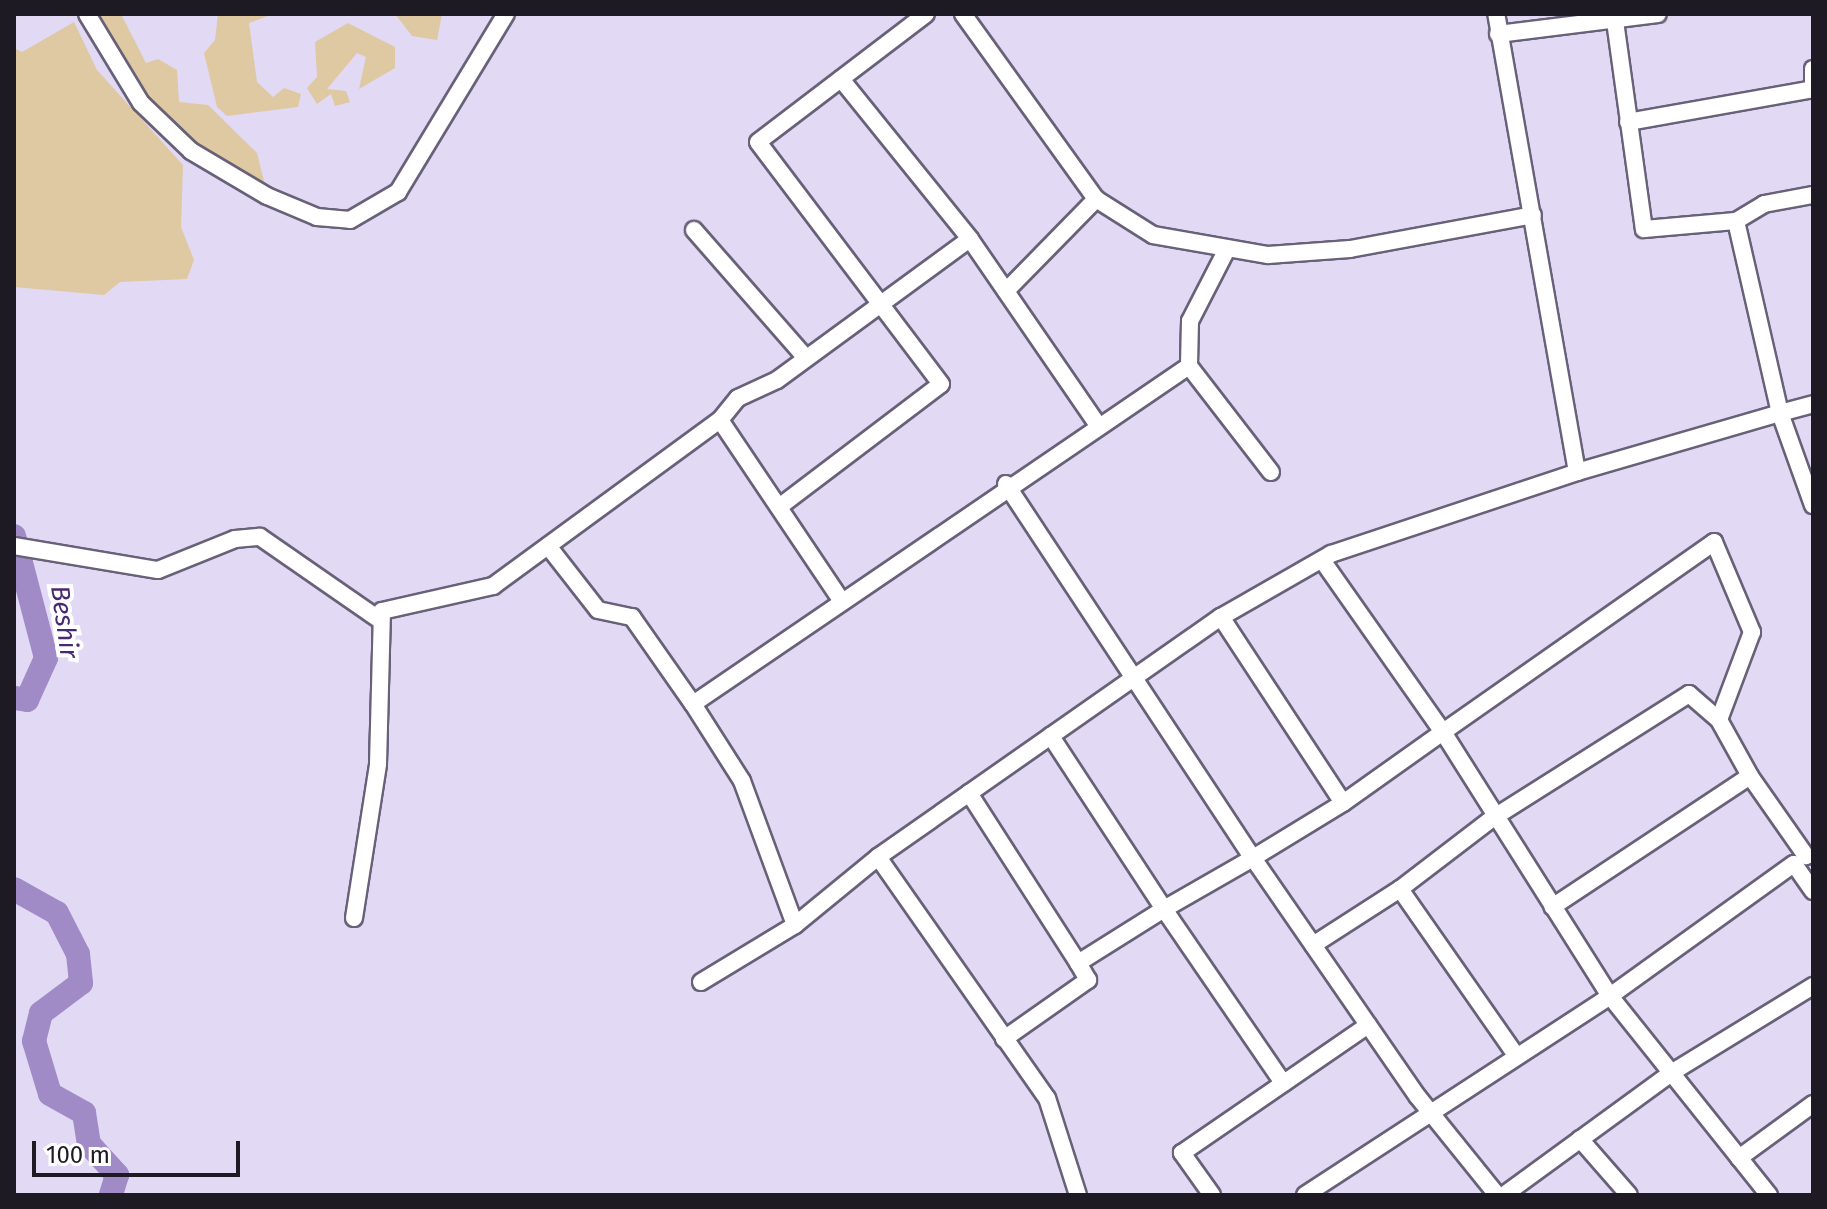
<!DOCTYPE html>
<html>
<head>
<meta charset="utf-8">
<style>
	body { margin:0 }
	#map { position:relative; width:1827px; height:1209px; overflow:hidden; background:#e2d9f4; font-family:"Fira Sans",sans-serif }
	div>[style] { position:absolute }
	.green>* { inset:0; background:#dec9a3 }
	.river>* { height:24px; margin:-12px; padding:0 12px; transform-origin:12px; border-radius:12px; background:#a08bc7 }
	.roads { filter:drop-shadow(2px 0 #686178) drop-shadow(-2px 0 #686178) drop-shadow(0 2px #686178) drop-shadow(0 -2px #686178) }
	.street>* { height:16px; margin:-8px; padding:0 8px; transform-origin:8px; border-radius:8px; background:#fff }
	span { translate:-50% -50%; white-space:nowrap; text-align:center; line-height:1.15; -webkit-text-stroke:8px #fff; paint-order:stroke }
	.water-label { font-size:26px; color:#482971; font-style:italic }
	.frame { position:absolute; inset:0; border:16px solid #1d1a24; pointer-events:none }
	.scale { position:absolute; left:32px; top:1141px; width:208px; height:36px; box-sizing:border-box; border:4px solid #1d1a24; border-top:0; padding-left:10px; font-size:24px; line-height:28px; white-space:nowrap; color:#1d1a24; -webkit-text-stroke:6px #fff; paint-order:stroke }
</style>
</head>
<body>
<div id="map">
	<div class="green">
		<div style="clip-path:polygon(87px 14px,121px 14px,146px 63px,158px 59px,177px 70px,179px 102px,208px 105px,257px 153px,266px 189px,165px 123px)"></div>
		<div style="clip-path:polygon(218px 14px,273px 14px,249px 23px,257px 82px,273px 97px,284px 88px,301px 94px,298px 107px,227px 116px,217px 107px,204px 53px,215px 40px)"></div>
		<div style="clip-path:polygon(395px 14px,442px 14px,437px 40px,412px 36px)"></div>
		<div style="clip-path:polygon(74px 22px,97px 70px,183px 165px,181px 227px,194px 260px,187px 279px,120px 282px,104px 295px,14px 287px,14px 48px,22px 52px)"></div>
		<div style="clip-path:polygon(348px 23px,395px 47px,395px 68px,359px 89px,366px 57px,357px 53px,327px 89px,346px 91px,350px 102px,335px 106px,331px 94px,317px 104px,307px 88px,317px 77px,315px 42px)"></div>
	</div>
	<div class="river">
		<div style="left:14px;top:536px;width:126px;rotate:75.3deg"></div>
		<div style="left:46px;top:658px;width:46px;rotate:114.3deg"></div>
		<div style="left:27px;top:700px;width:13px;rotate:-171deg"></div>
		<div style="left:14px;top:889px;width:49px;rotate:29.2deg"></div>
		<div style="left:57px;top:913px;width:46px;rotate:62.9deg"></div>
		<div style="left:78px;top:954px;width:29px;rotate:84deg"></div>
		<div style="left:81px;top:983px;width:50px;rotate:143.1deg"></div>
		<div style="left:41px;top:1013px;width:29px;rotate:104deg"></div>
		<div style="left:34px;top:1041px;width:55px;rotate:73.2deg"></div>
		<div style="left:50px;top:1094px;width:39px;rotate:29deg"></div>
		<div style="left:84px;top:1113px;width:31px;rotate:81deg"></div>
		<div style="left:89px;top:1144px;width:42px;rotate:47.9deg"></div>
		<div style="left:117px;top:1175px;width:21px;rotate:107deg"></div>
	</div>
	<div class="roads">
		<div class="street">
			<div style="left:87px;top:14px;width:104px;rotate:58.8deg"></div>
			<div style="left:141px;top:103px;width:69px;rotate:43.8deg"></div>
			<div style="left:191px;top:151px;width:88px;rotate:30.6deg"></div>
			<div style="left:267px;top:196px;width:54px;rotate:22.8deg"></div>
			<div style="left:317px;top:217px;width:33px;rotate:5deg"></div>
			<div style="left:350px;top:220px;width:56px;rotate:-30.3deg"></div>
			<div style="left:398px;top:192px;width:208px;rotate:-58.8deg"></div>
			<div style="left:963px;top:14px;width:228px;rotate:54.3deg"></div>
			<div style="left:1615px;top:21px;width:210px;rotate:82.1deg"></div>
			<div style="left:1644px;top:229px;width:92px;rotate:-5deg"></div>
			<div style="left:1736px;top:221px;width:197px;rotate:77.1deg"></div>
			<div style="left:1780px;top:413px;width:34px;rotate:-15deg"></div>
			<div style="left:1498px;top:34px;width:161px;rotate:-7.1deg"></div>
			<div style="left:1813px;top:69px;width:21px;rotate:90deg"></div>
			<div style="left:841px;top:79px;width:206px;rotate:51.1deg"></div>
			<div style="left:1628px;top:122px;width:188px;rotate:-10.1deg"></div>
			<div style="left:1736px;top:221px;width:33px;rotate:-31deg"></div>
			<div style="left:1764px;top:204px;width:50px;rotate:-10.4deg"></div>
			<div style="left:694px;top:230px;width:170px;rotate:48.8deg"></div>
			<div style="left:1226px;top:251px;width:79px;rotate:117.2deg"></div>
			<div style="left:1190px;top:321px;width:45px;rotate:91.3deg"></div>
			<div style="left:1189px;top:366px;width:134px;rotate:52.3deg"></div>
			<div style="left:1006px;top:291px;width:129px;rotate:-45.6deg"></div>
			<div style="left:1096px;top:199px;width:67px;rotate:32.3deg"></div>
			<div style="left:1153px;top:235px;width:117px;rotate:9.9deg"></div>
			<div style="left:1268px;top:255px;width:82px;rotate:-4.2deg"></div>
			<div style="left:1350px;top:249px;width:186px;rotate:-10.5deg"></div>
			<div style="left:720px;top:420px;width:217px;rotate:56.1deg"></div>
			<div style="left:1577px;top:472px;width:211px;rotate:-16.2deg"></div>
			<div style="left:1780px;top:413px;width:98px;rotate:70.3deg"></div>
			<div style="left:1006px;top:484px;width:448px;rotate:56.6deg"></div>
			<div style="left:1253px;top:858px;width:103px;rotate:150.2deg"></div>
			<div style="left:1164px;top:909px;width:211px;rotate:55.6deg"></div>
			<div style="left:779px;top:507px;width:203px;rotate:-37.2deg"></div>
			<div style="left:941px;top:384px;width:303px;rotate:-127.1deg"></div>
			<div style="left:758px;top:142px;width:211px;rotate:-37.3deg"></div>
			<div style="left:14px;top:546px;width:146px;rotate:9.5deg"></div>
			<div style="left:158px;top:570px;width:83px;rotate:-21.9deg"></div>
			<div style="left:235px;top:539px;width:25px;rotate:-5deg"></div>
			<div style="left:260px;top:537px;width:142px;rotate:34.7deg"></div>
			<div style="left:548px;top:546px;width:81px;rotate:52deg"></div>
			<div style="left:598px;top:610px;width:35px;rotate:12deg"></div>
			<div style="left:632px;top:617px;width:106px;rotate:55deg"></div>
			<div style="left:693px;top:704px;width:91px;rotate:57.5deg"></div>
			<div style="left:742px;top:781px;width:153px;rotate:69.8deg"></div>
			<div style="left:1322px;top:560px;width:210px;rotate:54.9deg"></div>
			<div style="left:1443px;top:732px;width:331px;rotate:-35deg"></div>
			<div style="left:1714px;top:542px;width:98px;rotate:67.1deg"></div>
			<div style="left:1752px;top:632px;width:94px;rotate:110.6deg"></div>
			<div style="left:1719px;top:720px;width:64px;rotate:61deg"></div>
			<div style="left:1750px;top:776px;width:237px;rotate:146.5deg"></div>
			<div style="left:1221px;top:617px;width:127px;rotate:-29.8deg"></div>
			<div style="left:1331px;top:554px;width:259px;rotate:-18.4deg"></div>
			<div style="left:1577px;top:472px;width:465px;rotate:-100deg"></div>
			<div style="left:693px;top:704px;width:600px;rotate:-34.27deg"></div>
			<div style="left:1750px;top:776px;width:98px;rotate:55deg"></div>
			<div style="left:969px;top:793px;width:202px;rotate:57.3deg"></div>
			<div style="left:1343px;top:803px;width:123px;rotate:-35.4deg"></div>
			<div style="left:1443px;top:732px;width:312px;rotate:57.7deg"></div>
			<div style="left:1610px;top:996px;width:255px;rotate:51.4deg"></div>
			<div style="left:878px;top:857px;width:419px;rotate:-35deg"></div>
			<div style="left:1221px;top:617px;width:222px;rotate:56.7deg"></div>
			<div style="left:1343px;top:803px;width:105px;rotate:148.6deg"></div>
			<div style="left:1253px;top:858px;width:290px;rotate:55.4deg"></div>
			<div style="left:1418px;top:1097px;width:126px;rotate:51.1deg"></div>
			<div style="left:1400px;top:889px;width:117px;rotate:-37.4deg"></div>
			<div style="left:1493px;top:818px;width:232px;rotate:-32.3deg"></div>
			<div style="left:1689px;top:694px;width:40px;rotate:41deg"></div>
			<div style="left:354px;top:918px;width:156px;rotate:-81.1deg"></div>
			<div style="left:378px;top:764px;width:153px;rotate:-88.5deg"></div>
			<div style="left:382px;top:611px;width:114px;rotate:-12.7deg"></div>
			<div style="left:493px;top:586px;width:281px;rotate:-36.2deg"></div>
			<div style="left:720px;top:420px;width:28px;rotate:-51deg"></div>
			<div style="left:738px;top:398px;width:43px;rotate:-24.8deg"></div>
			<div style="left:777px;top:380px;width:239px;rotate:-36.2deg"></div>
			<div style="left:970px;top:239px;width:224px;rotate:55.5deg"></div>
			<div style="left:1313px;top:945px;width:103px;rotate:-32.8deg"></div>
			<div style="left:1400px;top:889px;width:203px;rotate:55.1deg"></div>
			<div style="left:701px;top:982px;width:110px;rotate:-31.2deg"></div>
			<div style="left:795px;top:925px;width:107px;rotate:-39.3deg"></div>
			<div style="left:878px;top:857px;width:294px;rotate:55deg"></div>
			<div style="left:1047px;top:1098px;width:102px;rotate:72.3deg"></div>
			<div style="left:1004px;top:1039px;width:103px;rotate:-35.1deg"></div>
			<div style="left:1088px;top:980px;width:20px;rotate:-120deg"></div>
			<div style="left:1078px;top:963px;width:102px;rotate:-32.1deg"></div>
			<div style="left:1164px;top:909px;width:207px;rotate:-123.2deg"></div>
			<div style="left:1580px;top:1139px;width:74px;rotate:48.8deg"></div>
			<div style="left:1739px;top:1158px;width:92px;rotate:-36.1deg"></div>
			<div style="left:1212px;top:1195px;width:52px;rotate:-125.5deg"></div>
			<div style="left:1182px;top:1153px;width:226px;rotate:-34.5deg"></div>
			<div style="left:1305px;top:1195px;width:364px;rotate:-33.1deg"></div>
			<div style="left:1610px;top:996px;width:226px;rotate:-35.7deg"></div>
			<div style="left:1794px;top:864px;width:33px;rotate:55deg"></div>
			<div style="left:1504px;top:1195px;width:207px;rotate:-36.1deg"></div>
			<div style="left:1671px;top:1073px;width:167px;rotate:-31.5deg"></div>
		</div>
	</div>
	<div class="water-label">
		<span style="left:64px;top:622px;rotate:82deg">Beshir</span>
	</div>
	<div class="frame"></div>
	<div class="scale">100 m</div>
</div>
</body>
</html>
